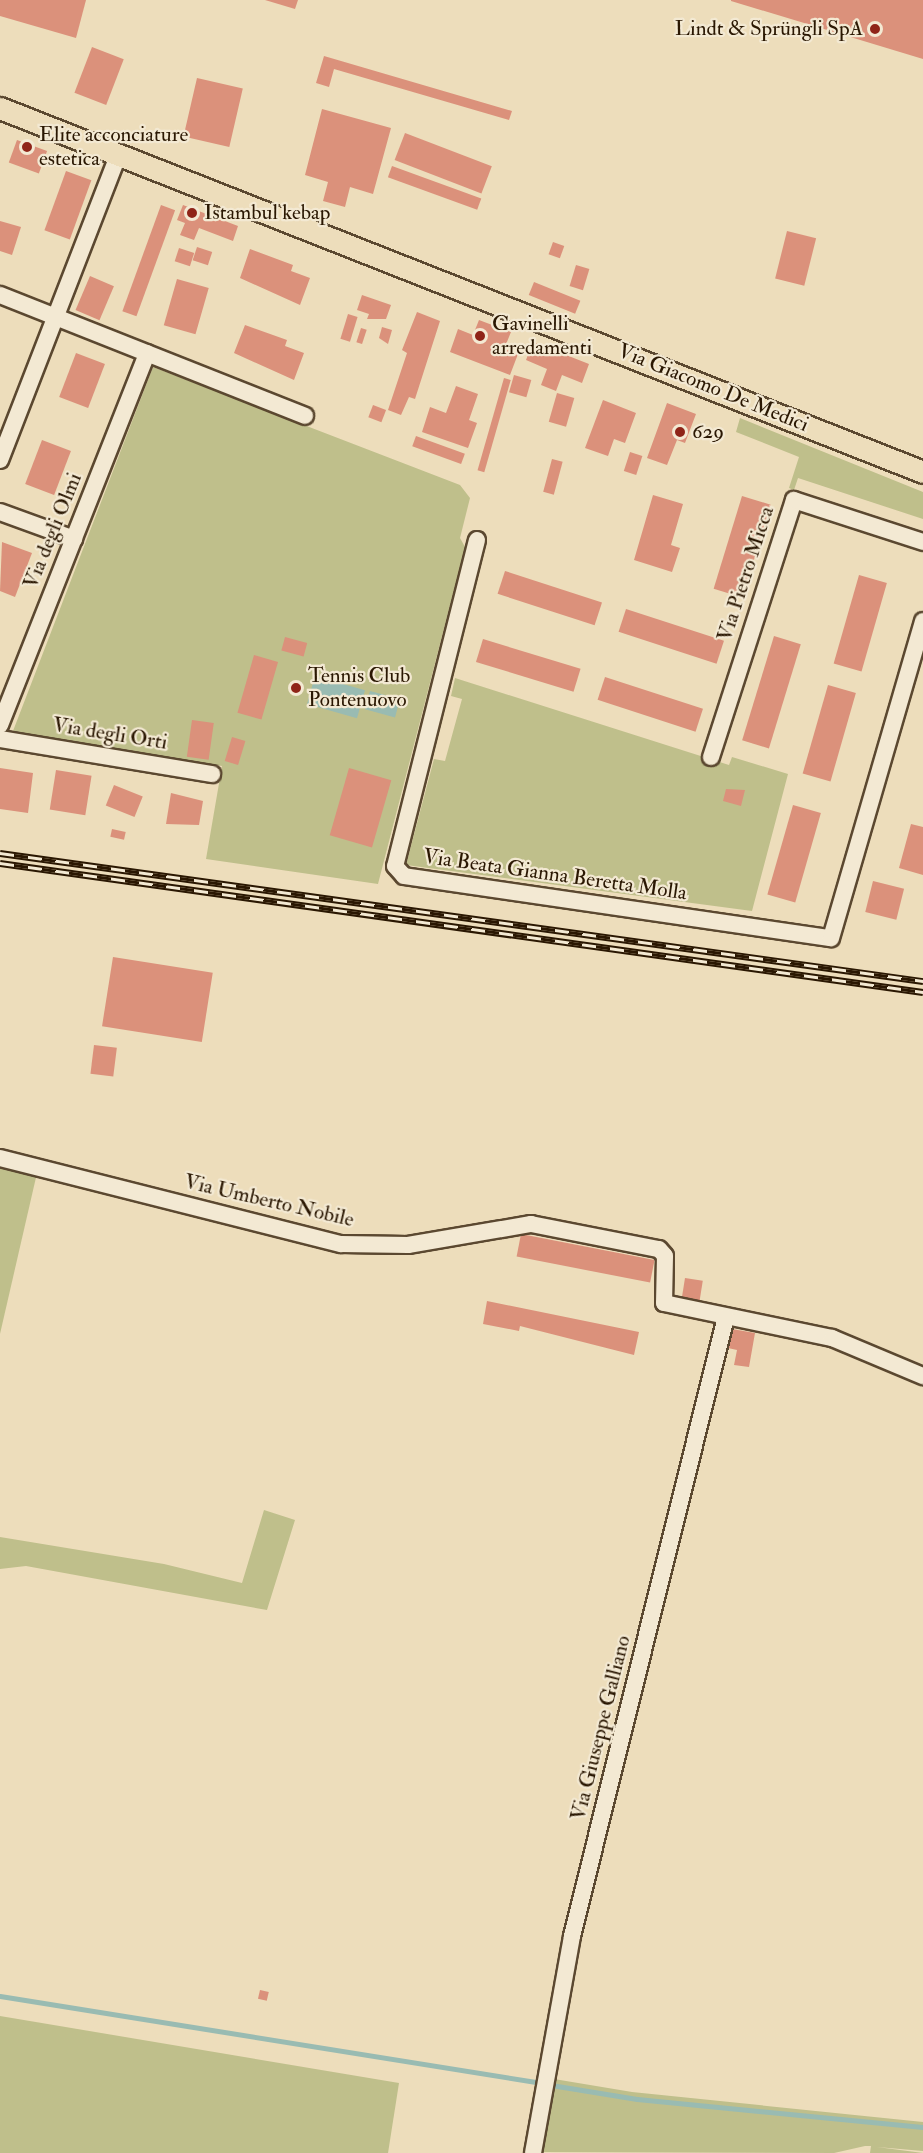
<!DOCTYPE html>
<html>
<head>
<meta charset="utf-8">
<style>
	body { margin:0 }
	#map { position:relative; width:923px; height:2153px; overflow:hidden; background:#edddbb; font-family:"IM FELL Double Pica",serif }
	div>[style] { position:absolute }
	.green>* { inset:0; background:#bfbf8b }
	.water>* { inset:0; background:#99bbb2; transform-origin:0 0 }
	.stream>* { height:5px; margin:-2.5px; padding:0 2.5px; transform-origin:2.5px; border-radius:2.5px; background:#99bbb2 }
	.building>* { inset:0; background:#db917b; transform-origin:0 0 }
	.roads { filter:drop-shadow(2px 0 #5b4830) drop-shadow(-2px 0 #5b4830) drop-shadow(0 2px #5b4830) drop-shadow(0 -2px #5b4830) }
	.minor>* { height:16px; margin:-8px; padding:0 8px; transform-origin:8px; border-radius:8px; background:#f3e9d3 }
	.major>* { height:21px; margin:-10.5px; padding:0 10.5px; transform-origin:10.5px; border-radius:10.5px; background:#edddbb }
	.rail>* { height:7px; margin-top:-3.5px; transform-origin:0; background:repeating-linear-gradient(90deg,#f3e9d3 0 14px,#2a1702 0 28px); box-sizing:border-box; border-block:2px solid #2a1702 }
	.dots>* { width:16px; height:16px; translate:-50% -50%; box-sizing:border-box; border:3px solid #f3e9d3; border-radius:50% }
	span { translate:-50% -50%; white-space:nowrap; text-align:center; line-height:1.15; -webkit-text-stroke:4.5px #f3e9d3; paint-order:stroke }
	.poi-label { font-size:21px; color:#2a1702 }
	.right { translate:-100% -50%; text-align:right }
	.left { translate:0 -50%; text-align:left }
	.street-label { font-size:21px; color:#2a1702 }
</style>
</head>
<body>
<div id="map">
	<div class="green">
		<div style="clip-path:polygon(153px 367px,460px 485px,470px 498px,460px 538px,465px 547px,378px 884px,206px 859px,222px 766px,13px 731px)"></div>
		<div style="clip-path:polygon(740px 418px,923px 492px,923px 519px,798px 478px,794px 490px,789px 488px,799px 457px,736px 432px)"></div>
		<div style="clip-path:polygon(455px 678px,729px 765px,732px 757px,788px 774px,752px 911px,406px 865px,434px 759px,445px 761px,462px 699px,451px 696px)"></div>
		<div style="clip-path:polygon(0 1165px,37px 1173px,0 1334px)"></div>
		<div style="clip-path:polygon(264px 1510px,295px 1520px,267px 1610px,26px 1566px,0 1569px,0 1537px,164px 1564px,242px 1583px)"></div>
		<div style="clip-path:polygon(0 2016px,399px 2083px,388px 2153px,0 2153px)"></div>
		<div style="clip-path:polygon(554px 2079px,632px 2092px,923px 2122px,923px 2151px,877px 2147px,923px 2153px,870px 2153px,871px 2146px,865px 2146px,834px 2153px,543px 2152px)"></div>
	</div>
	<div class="water">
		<div style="left:315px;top:676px;width:52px;height:29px;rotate:16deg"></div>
		<div style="left:370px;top:691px;width:31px;height:19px;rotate:15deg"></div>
	</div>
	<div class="stream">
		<div style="left:0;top:1996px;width:549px;rotate:9.12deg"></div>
		<div style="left:551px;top:2085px;width:87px;rotate:9.2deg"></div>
		<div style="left:637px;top:2099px;width:287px;rotate:5.6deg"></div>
	</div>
	<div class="building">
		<div style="clip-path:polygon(0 0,86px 0,76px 38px,0 16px)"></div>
		<div style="clip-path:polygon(265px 0,298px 0,295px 9px)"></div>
		<div style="clip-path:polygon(731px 0,923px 0,923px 59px,731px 1px)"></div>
		<div style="left:92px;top:47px;width:34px;height:49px;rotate:21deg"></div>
		<div style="clip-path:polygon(324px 56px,512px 111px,509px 120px,334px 69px,329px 87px,316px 83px)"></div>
		<div style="left:197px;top:78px;width:47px;height:60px;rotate:13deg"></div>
		<div style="clip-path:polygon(322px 109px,391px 128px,373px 194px,350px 187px,345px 207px,323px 201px,328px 182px,305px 175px)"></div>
		<div style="left:405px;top:133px;width:93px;height:29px;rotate:21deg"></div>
		<div style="left:17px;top:140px;width:32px;height:24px;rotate:20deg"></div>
		<div style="left:392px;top:166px;width:95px;height:12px;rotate:20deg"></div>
		<div style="left:66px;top:171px;width:27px;height:63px;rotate:20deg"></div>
		<div style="left:161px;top:205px;width:15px;height:113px;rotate:20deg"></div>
		<div style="clip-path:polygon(183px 205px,238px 226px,233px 241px,199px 228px,194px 240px,180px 235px,185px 223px,177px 220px)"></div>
		<div style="clip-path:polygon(0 221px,21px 227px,12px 255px,0 251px)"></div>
		<div style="left:787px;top:231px;width:30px;height:49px;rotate:14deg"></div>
		<div style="left:553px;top:242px;width:12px;height:13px;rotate:20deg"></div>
		<div style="left:197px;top:247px;width:16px;height:14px;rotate:18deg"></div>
		<div style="left:179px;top:248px;width:16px;height:14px;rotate:18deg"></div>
		<div style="clip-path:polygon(250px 249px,293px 265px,291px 271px,310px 278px,300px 305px,240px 278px)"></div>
		<div style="left:576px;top:265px;width:14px;height:22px;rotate:17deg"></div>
		<div style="left:90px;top:276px;width:26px;height:37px;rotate:23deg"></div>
		<div style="left:177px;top:279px;width:33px;height:48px;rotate:16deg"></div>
		<div style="left:534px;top:282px;width:50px;height:14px;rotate:22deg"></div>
		<div style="clip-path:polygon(362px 295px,391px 305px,386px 319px,367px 319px,369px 314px,357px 310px)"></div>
		<div style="clip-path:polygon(417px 312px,440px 321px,415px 399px,409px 397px,401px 415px,388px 410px,407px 353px,402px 350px)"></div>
		<div style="left:348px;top:314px;width:10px;height:26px;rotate:17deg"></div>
		<div style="clip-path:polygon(479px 320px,511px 332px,504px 349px,518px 354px,510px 375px,450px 352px,458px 329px,473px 335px)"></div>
		<div style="clip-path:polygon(245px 325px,287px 340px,285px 346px,304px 353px,294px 380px,234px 353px)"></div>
		<div style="clip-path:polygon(382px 327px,392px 330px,388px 344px,379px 338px)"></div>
		<div style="left:361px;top:328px;width:6px;height:15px;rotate:18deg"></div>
		<div style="clip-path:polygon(533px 342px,589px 364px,582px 383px,562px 375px,556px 391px,541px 385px,547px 369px,526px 360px)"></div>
		<div style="left:76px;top:353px;width:31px;height:47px;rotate:21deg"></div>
		<div style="left:514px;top:375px;width:18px;height:18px;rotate:16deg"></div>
		<div style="left:504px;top:378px;width:7px;height:96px;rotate:16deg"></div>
		<div style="clip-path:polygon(456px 386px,478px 394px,469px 420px,477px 423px,468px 448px,422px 432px,430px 407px,446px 413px)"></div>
		<div style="left:557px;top:393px;width:18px;height:30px;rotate:16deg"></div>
		<div style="clip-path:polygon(603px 400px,636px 413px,625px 443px,614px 439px,608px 456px,585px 448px)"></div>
		<div style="clip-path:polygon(667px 403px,696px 414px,685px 443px,677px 440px,667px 465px,647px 458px)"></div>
		<div style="left:373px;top:405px;width:14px;height:13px;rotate:21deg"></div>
		<div style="left:416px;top:436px;width:52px;height:11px;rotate:20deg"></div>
		<div style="left:42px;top:440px;width:31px;height:47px;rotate:21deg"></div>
		<div style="left:630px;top:452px;width:13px;height:20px;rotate:18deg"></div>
		<div style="left:552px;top:459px;width:11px;height:34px;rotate:15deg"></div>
		<div style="clip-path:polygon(653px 495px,683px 504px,671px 545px,680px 548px,672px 572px,634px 560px)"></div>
		<div style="left:742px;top:496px;width:30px;height:97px;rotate:17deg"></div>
		<div style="clip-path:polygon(2px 542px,32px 553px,15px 597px,0 591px)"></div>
		<div style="left:505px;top:571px;width:102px;height:24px;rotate:18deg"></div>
		<div style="left:859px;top:575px;width:29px;height:92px;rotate:16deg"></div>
		<div style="left:626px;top:609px;width:103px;height:24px;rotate:18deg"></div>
		<div style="left:774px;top:636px;width:28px;height:109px;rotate:17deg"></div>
		<div style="left:285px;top:637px;width:23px;height:14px;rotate:15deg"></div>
		<div style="left:483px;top:639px;width:102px;height:24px;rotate:17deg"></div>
		<div style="left:254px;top:655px;width:25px;height:60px;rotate:16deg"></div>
		<div style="left:605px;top:677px;width:103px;height:24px;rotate:18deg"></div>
		<div style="left:828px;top:685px;width:29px;height:92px;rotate:16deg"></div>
		<div style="left:192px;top:720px;width:22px;height:37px;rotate:8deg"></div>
		<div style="left:232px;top:737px;width:14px;height:25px;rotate:17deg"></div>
		<div style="clip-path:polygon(0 768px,33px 773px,28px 813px,0 809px)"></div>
		<div style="left:349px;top:768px;width:44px;height:70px;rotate:16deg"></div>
		<div style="left:56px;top:770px;width:36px;height:40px;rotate:9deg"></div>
		<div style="left:114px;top:785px;width:31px;height:22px;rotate:22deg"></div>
		<div style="clip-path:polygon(726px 789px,745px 790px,741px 806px,723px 801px)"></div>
		<div style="clip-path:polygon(171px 793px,203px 801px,199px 825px,166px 824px)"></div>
		<div style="left:793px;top:805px;width:29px;height:93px;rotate:16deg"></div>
		<div style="clip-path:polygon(911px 824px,923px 827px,923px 875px,899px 868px)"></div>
		<div style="left:112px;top:829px;width:14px;height:8px;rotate:12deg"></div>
		<div style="left:873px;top:881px;width:32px;height:32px;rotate:14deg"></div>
		<div style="left:113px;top:957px;width:101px;height:70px;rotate:9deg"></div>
		<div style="left:94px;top:1045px;width:23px;height:29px;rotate:7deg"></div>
		<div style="left:521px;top:1234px;width:136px;height:23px;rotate:11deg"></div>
		<div style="left:685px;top:1278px;width:18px;height:22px;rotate:9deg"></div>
		<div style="clip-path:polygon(487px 1301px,639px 1332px,634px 1355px,520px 1326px,519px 1331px,483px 1324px)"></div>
		<div style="clip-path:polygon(732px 1329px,755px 1333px,749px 1367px,734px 1365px,737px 1350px,728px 1348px)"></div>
		<div style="left:260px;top:1990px;width:9px;height:9px;rotate:13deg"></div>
	</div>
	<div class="roads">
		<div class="minor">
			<div style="left:0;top:295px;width:328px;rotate:21.6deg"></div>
			<div style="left:0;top:460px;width:327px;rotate:-68.8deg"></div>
			<div style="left:0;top:512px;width:79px;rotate:20deg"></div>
			<div style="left:477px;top:540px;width:336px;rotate:104.1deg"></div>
			<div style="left:395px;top:866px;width:13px;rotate:48deg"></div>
			<div style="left:404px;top:876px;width:431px;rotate:8.3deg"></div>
			<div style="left:831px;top:938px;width:330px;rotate:-73.8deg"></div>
			<div style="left:0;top:725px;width:400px;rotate:-68.4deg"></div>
			<div style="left:0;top:739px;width:215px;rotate:9.4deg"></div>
			<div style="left:711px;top:757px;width:270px;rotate:-72.1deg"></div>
			<div style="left:794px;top:500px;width:136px;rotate:18deg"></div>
			<div style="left:0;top:1158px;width:352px;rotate:14.2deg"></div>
			<div style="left:341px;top:1244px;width:67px;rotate:0.9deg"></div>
			<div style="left:408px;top:1245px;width:125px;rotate:-9.7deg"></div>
			<div style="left:531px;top:1224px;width:130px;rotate:11.1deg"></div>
			<div style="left:659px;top:1249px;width:9px;rotate:49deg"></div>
			<div style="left:665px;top:1256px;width:47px;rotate:91.2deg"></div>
			<div style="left:664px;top:1303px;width:172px;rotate:11.8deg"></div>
			<div style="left:832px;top:1338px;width:99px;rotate:22.7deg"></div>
			<div style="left:533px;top:2153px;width:220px;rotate:-79.8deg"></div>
			<div style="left:572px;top:1936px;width:638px;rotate:-76.03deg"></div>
		</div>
		<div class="major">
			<div style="left:0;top:108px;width:992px;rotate:21.52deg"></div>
		</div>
	</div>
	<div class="rail">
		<div style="left:0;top:853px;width:932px;rotate:7.9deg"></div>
		<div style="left:0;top:863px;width:932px;rotate:7.96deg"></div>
	</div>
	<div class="dots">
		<div style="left:875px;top:29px;background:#8f2418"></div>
		<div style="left:27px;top:147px;background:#8f2418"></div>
		<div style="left:192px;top:213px;background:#8f2418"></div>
		<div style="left:480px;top:336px;background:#8f2418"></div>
		<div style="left:680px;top:432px;background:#8f2418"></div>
		<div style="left:296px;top:688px;background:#8f2418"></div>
	</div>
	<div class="poi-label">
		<span class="right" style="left:863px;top:29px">Lindt &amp; Sprüngli SpA</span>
		<span class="left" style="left:39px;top:147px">Elite acconciature<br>estetica</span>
		<span class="left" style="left:204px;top:213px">Istambul kebap</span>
		<span class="left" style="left:492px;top:336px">Gavinelli<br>arredamenti</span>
		<span class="left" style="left:692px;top:432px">629</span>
		<span class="left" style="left:308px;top:688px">Tennis Club<br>Pontenuovo</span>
	</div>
	<div class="street-label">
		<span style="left:713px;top:388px;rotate:22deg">Via Giacomo De Medici</span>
		<span style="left:53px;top:531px;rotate:-68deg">Via degli Olmi</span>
		<span style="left:746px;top:574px;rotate:-72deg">Via Pietro Micca</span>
		<span style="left:110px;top:734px;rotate:9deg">Via degli Orti</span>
		<span style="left:555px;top:875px;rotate:8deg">Via Beata Gianna Beretta Molla</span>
		<span style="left:269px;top:1201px;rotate:13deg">Via Umberto Nobile</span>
		<span style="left:601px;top:1728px;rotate:-76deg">Via Giuseppe Galliano</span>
	</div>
</div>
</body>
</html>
